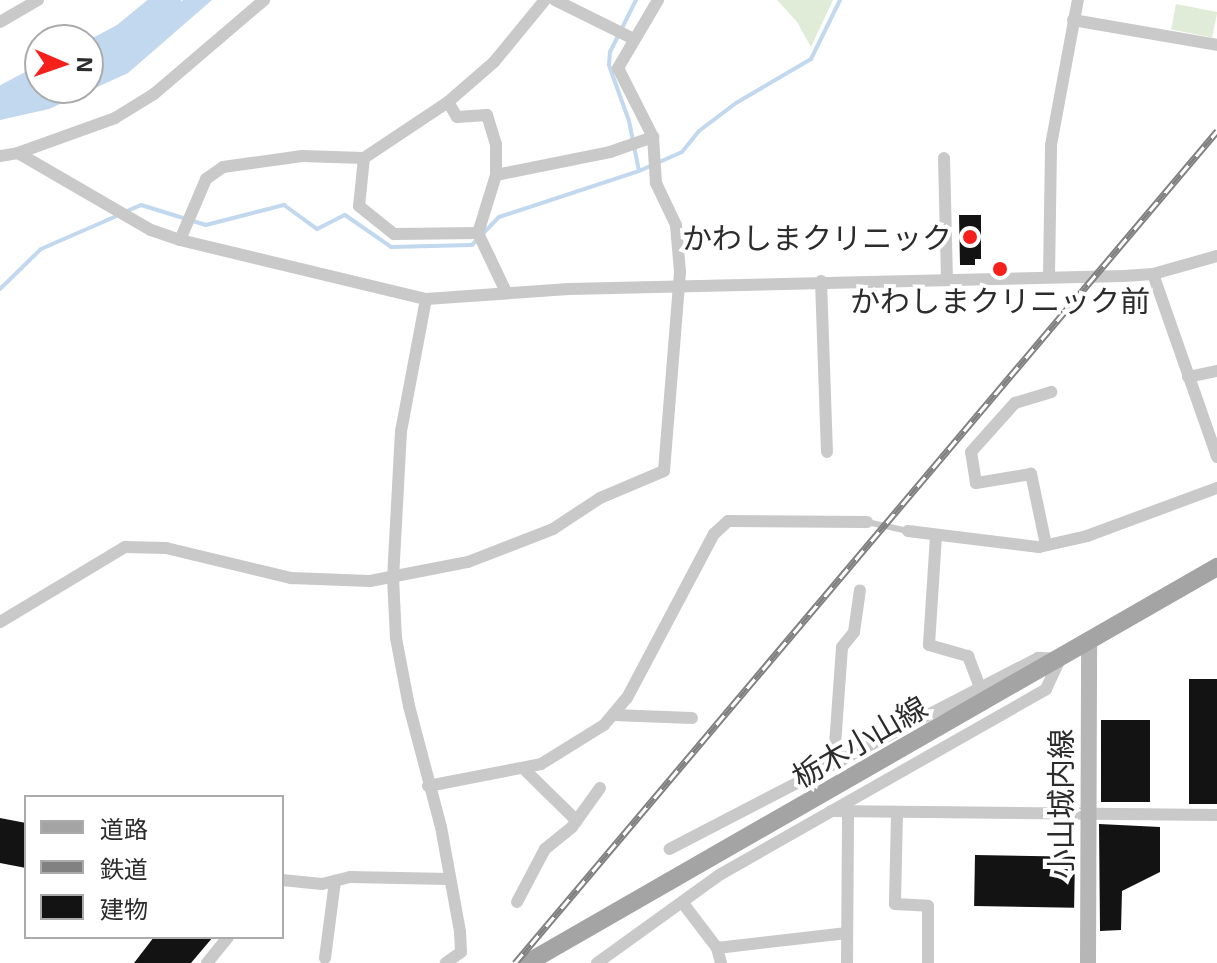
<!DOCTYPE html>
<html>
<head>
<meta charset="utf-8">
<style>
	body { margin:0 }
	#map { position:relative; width:1217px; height:963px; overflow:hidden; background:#fff; font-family:"Exo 2","Noto Sans JP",sans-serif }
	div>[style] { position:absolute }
	.green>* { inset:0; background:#e0ecd7; transform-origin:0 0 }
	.water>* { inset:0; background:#c1d8ee }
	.stream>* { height:4px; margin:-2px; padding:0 2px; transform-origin:2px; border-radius:2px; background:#c1d8ee }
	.river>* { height:26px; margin:-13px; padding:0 13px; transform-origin:13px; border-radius:13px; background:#c1d8ee }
	.building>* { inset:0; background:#131313; transform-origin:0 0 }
	.service>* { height:6px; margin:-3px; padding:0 3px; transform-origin:3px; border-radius:3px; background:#c9c9c9 }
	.minor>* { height:12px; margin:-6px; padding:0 6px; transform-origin:6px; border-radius:6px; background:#c9c9c9 }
	.secondary>* { height:16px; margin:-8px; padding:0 8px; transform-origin:8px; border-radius:8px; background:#b6b6b6 }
	.primary>* { height:18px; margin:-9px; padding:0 9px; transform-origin:9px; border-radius:9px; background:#a4a4a4 }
	.rail>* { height:7px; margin-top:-3.5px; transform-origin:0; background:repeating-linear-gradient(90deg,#fff 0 12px,#818181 0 24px); box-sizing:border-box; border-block:2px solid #818181 }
	.dots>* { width:22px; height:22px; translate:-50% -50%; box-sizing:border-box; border:4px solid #fff; border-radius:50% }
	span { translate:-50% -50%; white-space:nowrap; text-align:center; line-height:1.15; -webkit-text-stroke:8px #fff; paint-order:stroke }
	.poi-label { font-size:30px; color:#2c2c2c }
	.right { translate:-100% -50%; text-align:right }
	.street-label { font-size:30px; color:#2c2c2c }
	.legend { position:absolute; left:24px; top:795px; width:260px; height:144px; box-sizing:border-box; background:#fff; border:2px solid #ababab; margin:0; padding:10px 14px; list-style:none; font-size:24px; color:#2c2c2c }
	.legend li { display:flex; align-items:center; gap:16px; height:40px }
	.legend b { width:40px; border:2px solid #ababab }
	.north { position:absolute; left:24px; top:24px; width:80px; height:80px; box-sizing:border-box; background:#fff; border:2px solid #ababab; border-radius:50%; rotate:92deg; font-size:22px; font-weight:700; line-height:32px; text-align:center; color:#2c2c2c }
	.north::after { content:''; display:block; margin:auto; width:28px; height:36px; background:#f51f1c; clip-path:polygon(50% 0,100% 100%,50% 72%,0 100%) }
</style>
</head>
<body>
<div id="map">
	<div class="green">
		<div style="clip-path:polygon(777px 0,833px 0,811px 47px,797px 22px)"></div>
		<div style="left:1176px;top:4px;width:42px;height:26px;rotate:11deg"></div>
	</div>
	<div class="water">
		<div style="clip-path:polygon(183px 0,212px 0,128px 73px,49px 109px,0 120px,0 90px,88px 88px,88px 66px,130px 44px)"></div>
	</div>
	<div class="stream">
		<div style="left:639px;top:171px;width:47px;rotate:-23.8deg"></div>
		<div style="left:682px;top:152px;width:27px;rotate:-51deg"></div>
		<div style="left:699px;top:131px;width:46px;rotate:-37.1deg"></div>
		<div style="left:736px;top:103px;width:87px;rotate:-30.4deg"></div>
		<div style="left:811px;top:59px;width:66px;rotate:-63.8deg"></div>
		<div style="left:127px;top:211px;width:15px;rotate:-23deg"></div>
		<div style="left:141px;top:205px;width:68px;rotate:17.1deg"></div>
		<div style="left:206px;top:225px;width:81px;rotate:-14.4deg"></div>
		<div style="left:284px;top:205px;width:41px;rotate:36deg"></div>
		<div style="left:317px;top:229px;width:31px;rotate:-27deg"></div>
		<div style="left:345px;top:215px;width:56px;rotate:34.8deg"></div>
		<div style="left:391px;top:247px;width:81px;rotate:-1.4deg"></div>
		<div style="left:472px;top:245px;width:39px;rotate:-46deg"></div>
		<div style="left:499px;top:217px;width:147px;rotate:-18.2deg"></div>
		<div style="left:639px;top:171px;width:51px;rotate:-101.3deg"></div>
		<div style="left:629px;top:121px;width:59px;rotate:-109.7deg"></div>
		<div style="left:609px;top:65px;width:13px;rotate:-86deg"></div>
		<div style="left:610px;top:52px;width:58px;rotate:-63.4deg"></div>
		<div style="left:0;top:289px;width:57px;rotate:-44.3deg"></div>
		<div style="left:41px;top:249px;width:85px;rotate:-23.6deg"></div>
	</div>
	<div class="river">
		<div style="left:88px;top:55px;width:41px;rotate:-27.8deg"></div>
		<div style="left:124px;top:36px;width:57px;rotate:-39.3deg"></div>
		<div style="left:0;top:100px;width:45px;rotate:-27.7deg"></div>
	</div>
	<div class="building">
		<div style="clip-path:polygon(959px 215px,981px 215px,981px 259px,975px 259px,975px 265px,960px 265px)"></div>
		<div style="left:1189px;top:679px;width:28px;height:125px"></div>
		<div style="left:1101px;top:720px;width:49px;height:82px"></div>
		<div style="clip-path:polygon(0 818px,26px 823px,26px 868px,0 863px)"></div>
		<div style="clip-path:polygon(1099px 824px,1160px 827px,1160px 872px,1122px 891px,1121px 930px,1100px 931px)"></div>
		<div style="left:975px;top:855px;width:100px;height:51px;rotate:1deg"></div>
		<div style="clip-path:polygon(154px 937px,213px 937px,191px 963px,134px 963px)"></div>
	</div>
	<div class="service">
		<div style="left:867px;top:522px;width:42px;rotate:12.4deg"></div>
	</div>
	<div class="minor">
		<div style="left:555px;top:0;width:86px;rotate:26.3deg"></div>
		<div style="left:1073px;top:20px;width:146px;rotate:9.8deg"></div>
		<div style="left:0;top:22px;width:44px;rotate:-30.1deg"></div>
		<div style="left:448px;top:102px;width:17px;rotate:59deg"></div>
		<div style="left:457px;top:117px;width:30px;rotate:-4deg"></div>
		<div style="left:487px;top:115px;width:30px;rotate:73deg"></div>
		<div style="left:496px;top:144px;width:31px;rotate:90deg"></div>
		<div style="left:496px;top:175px;width:61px;rotate:107.2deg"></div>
		<div style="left:478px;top:233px;width:65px;rotate:64.6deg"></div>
		<div style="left:18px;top:153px;width:103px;rotate:-19.8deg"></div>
		<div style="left:115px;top:118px;width:46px;rotate:-31.6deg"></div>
		<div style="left:154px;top:94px;width:145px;rotate:-40.5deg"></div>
		<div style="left:0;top:156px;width:18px;rotate:-9deg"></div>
		<div style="left:18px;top:153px;width:154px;rotate:30.1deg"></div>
		<div style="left:151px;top:230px;width:31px;rotate:19deg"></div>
		<div style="left:180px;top:240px;width:253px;rotate:13.5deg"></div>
		<div style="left:426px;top:299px;width:143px;rotate:-4deg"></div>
		<div style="left:569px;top:289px;width:555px;rotate:-1.34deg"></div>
		<div style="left:1124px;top:276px;width:29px;rotate:-4deg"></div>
		<div style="left:1153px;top:274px;width:66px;rotate:-15.7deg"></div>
		<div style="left:364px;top:158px;width:48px;rotate:95.9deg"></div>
		<div style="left:359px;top:206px;width:45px;rotate:38.7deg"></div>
		<div style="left:394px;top:234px;width:84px;rotate:-0.7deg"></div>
		<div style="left:944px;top:158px;width:119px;rotate:88.6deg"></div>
		<div style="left:496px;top:175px;width:116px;rotate:-11.4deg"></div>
		<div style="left:610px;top:152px;width:46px;rotate:-19.2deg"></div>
		<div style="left:180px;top:240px;width:66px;rotate:-66.9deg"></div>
		<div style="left:206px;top:179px;width:21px;rotate:-35deg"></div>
		<div style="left:223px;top:167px;width:80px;rotate:-7.9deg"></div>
		<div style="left:302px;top:156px;width:62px;rotate:1.8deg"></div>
		<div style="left:364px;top:158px;width:101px;rotate:-33.7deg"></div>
		<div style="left:448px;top:102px;width:61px;rotate:-41deg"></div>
		<div style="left:494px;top:62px;width:80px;rotate:-50.6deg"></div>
		<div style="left:1153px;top:274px;width:194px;rotate:70.7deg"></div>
		<div style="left:1049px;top:276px;width:131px;rotate:-89.1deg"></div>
		<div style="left:1051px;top:145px;width:147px;rotate:-79.5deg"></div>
		<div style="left:821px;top:281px;width:171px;rotate:88deg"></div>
		<div style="left:426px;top:299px;width:134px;rotate:100.7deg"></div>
		<div style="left:401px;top:431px;width:146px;rotate:93.1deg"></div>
		<div style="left:393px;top:577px;width:61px;rotate:87.2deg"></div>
		<div style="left:396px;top:638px;width:69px;rotate:79.2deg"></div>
		<div style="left:409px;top:706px;width:125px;rotate:75.2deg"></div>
		<div style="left:441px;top:827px;width:107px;rotate:79.7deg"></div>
		<div style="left:460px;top:932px;width:20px;rotate:87deg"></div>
		<div style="left:461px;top:952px;width:19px;rotate:144deg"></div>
		<div style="left:1188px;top:377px;width:30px;rotate:-12deg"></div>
		<div style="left:908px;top:531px;width:132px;rotate:7deg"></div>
		<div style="left:1039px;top:547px;width:49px;rotate:-12.9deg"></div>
		<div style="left:1087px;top:536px;width:139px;rotate:-20.3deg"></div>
		<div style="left:936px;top:536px;width:109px;rotate:93.7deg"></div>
		<div style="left:929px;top:645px;width:41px;rotate:15.8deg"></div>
		<div style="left:968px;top:656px;width:34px;rotate:69deg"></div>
		<div style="left:1046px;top:545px;width:73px;rotate:-101.9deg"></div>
		<div style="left:1031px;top:474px;width:56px;rotate:170.7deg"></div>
		<div style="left:976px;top:483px;width:31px;rotate:-99deg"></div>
		<div style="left:971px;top:452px;width:66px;rotate:-48.1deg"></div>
		<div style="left:1015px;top:403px;width:38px;rotate:-17deg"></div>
		<div style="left:0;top:622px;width:146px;rotate:-31deg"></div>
		<div style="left:125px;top:547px;width:41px;rotate:1.4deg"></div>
		<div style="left:166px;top:548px;width:129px;rotate:13.5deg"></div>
		<div style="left:291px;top:578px;width:79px;rotate:2.2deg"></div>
		<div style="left:370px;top:581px;width:100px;rotate:-11deg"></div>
		<div style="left:468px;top:562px;width:91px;rotate:-21.2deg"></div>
		<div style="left:553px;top:529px;width:56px;rotate:-33.4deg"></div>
		<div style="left:600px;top:498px;width:69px;rotate:-22.9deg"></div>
		<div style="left:664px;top:471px;width:200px;rotate:-85.4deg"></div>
		<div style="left:680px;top:272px;width:47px;rotate:-94.9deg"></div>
		<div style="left:676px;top:225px;width:47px;rotate:-115.5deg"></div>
		<div style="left:656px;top:183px;width:46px;rotate:-93.7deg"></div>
		<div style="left:653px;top:137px;width:77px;rotate:-116.9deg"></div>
		<div style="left:618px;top:68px;width:79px;rotate:-59.5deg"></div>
		<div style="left:613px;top:715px;width:79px;rotate:2.2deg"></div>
		<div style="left:841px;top:761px;width:17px;rotate:-111deg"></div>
		<div style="left:835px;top:745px;width:98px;rotate:-85.9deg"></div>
		<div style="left:842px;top:647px;width:19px;rotate:-51deg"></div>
		<div style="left:854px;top:632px;width:42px;rotate:-81.9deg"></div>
		<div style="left:524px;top:769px;width:74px;rotate:44.5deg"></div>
		<div style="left:428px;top:786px;width:115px;rotate:-11deg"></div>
		<div style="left:541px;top:764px;width:74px;rotate:-31.8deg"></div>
		<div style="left:604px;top:725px;width:35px;rotate:-50deg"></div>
		<div style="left:627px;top:698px;width:186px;rotate:-62.1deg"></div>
		<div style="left:714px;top:534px;width:19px;rotate:-43deg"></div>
		<div style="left:728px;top:521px;width:139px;rotate:0.4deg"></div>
		<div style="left:831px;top:811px;width:386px;rotate:0.6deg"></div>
		<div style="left:897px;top:814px;width:90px;rotate:91.3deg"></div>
		<div style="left:895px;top:904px;width:33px;rotate:3deg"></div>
		<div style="left:928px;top:906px;width:57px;rotate:90deg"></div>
		<div style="left:282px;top:880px;width:40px;rotate:5.7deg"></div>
		<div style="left:322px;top:884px;width:29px;rotate:-14deg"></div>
		<div style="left:350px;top:877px;width:99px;rotate:1.2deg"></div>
		<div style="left:517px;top:902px;width:60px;rotate:-62.2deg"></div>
		<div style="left:545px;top:849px;width:35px;rotate:-39deg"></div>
		<div style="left:572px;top:827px;width:48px;rotate:-54.3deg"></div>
		<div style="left:682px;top:902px;width:58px;rotate:52.7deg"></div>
		<div style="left:717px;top:948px;width:16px;rotate:75deg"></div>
		<div style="left:717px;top:948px;width:131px;rotate:-6.6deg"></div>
		<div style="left:325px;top:958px;width:78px;rotate:-82.6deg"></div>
		<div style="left:207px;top:963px;width:33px;rotate:-51deg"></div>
		<div style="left:597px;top:963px;width:153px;rotate:-35.7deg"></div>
		<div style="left:721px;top:874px;width:374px;rotate:-29.6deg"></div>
		<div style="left:1046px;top:689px;width:33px;rotate:-65deg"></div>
		<div style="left:1060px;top:659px;width:22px;rotate:-177deg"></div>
		<div style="left:1038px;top:658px;width:415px;rotate:152.6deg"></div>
		<div style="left:847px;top:963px;width:149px;rotate:-89.6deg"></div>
	</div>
	<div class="secondary">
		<div style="left:1088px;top:963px;width:318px;rotate:-89.8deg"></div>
	</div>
	<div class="primary">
		<div style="left:527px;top:963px;width:796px;rotate:-29.85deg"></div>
	</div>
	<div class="rail">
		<div style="left:515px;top:963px;width:1089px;rotate:-49.84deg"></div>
	</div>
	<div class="dots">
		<div style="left:970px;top:237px;background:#f51f1c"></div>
		<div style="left:1000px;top:269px;background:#f51f1c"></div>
	</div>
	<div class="poi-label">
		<span class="right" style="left:952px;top:237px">かわしまクリニック</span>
		<span style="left:1000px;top:300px">かわしまクリニック前</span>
	</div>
	<div class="street-label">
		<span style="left:859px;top:741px;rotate:-30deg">栃木小山線</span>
		<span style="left:1060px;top:804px;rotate:-90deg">小山城内線</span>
	</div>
	<ul class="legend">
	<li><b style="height:10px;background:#a4a4a4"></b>道路</li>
	<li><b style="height:10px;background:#818181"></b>鉄道</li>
	<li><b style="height:22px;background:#131313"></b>建物</li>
	</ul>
	<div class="north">N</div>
</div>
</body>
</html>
